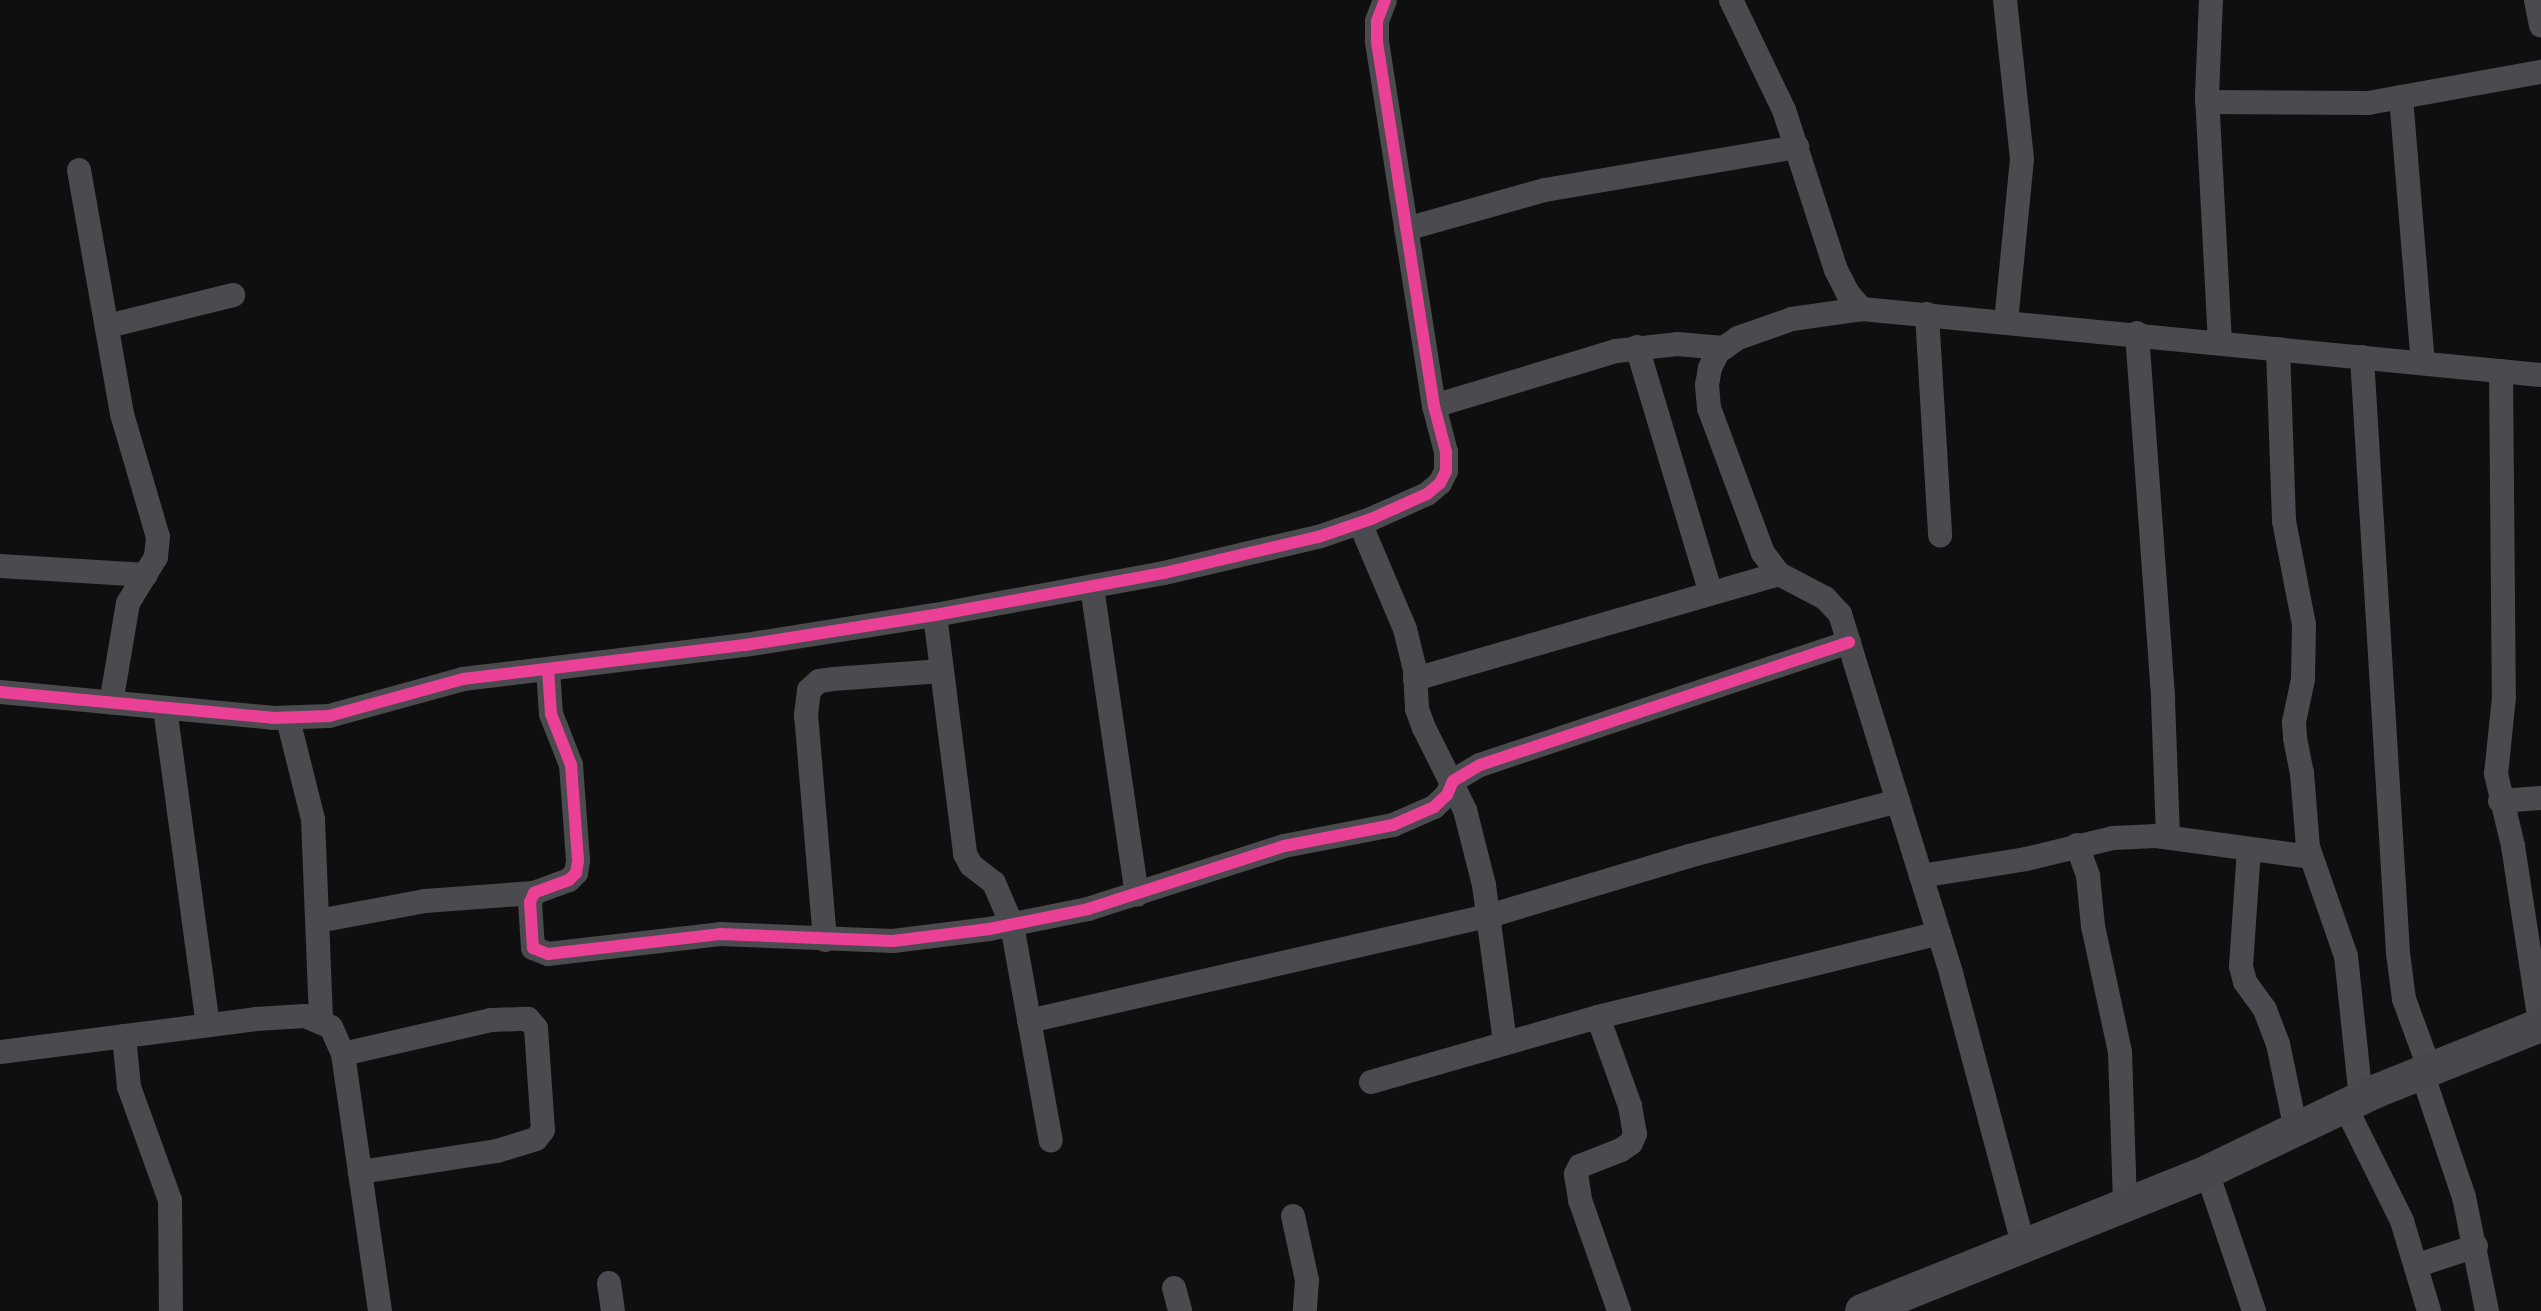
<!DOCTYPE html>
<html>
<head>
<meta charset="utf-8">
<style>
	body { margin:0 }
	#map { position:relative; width:2541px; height:1311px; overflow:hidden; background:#0f0f10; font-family:"Open Sans",sans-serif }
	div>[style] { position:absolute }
	.street>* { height:24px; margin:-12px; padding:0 12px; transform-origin:12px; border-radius:12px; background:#4a4a4f }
	.secondary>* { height:34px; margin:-17px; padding:0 17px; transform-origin:17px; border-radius:17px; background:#48484d }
	.cycleway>* { height:12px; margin:-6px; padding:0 6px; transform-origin:6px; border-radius:6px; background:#ea4096 }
	span { translate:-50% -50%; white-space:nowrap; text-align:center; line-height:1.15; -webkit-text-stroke:6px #0a0a0b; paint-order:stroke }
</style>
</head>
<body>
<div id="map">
	<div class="street">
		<div style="left:1731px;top:0;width:122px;rotate:64.3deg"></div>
		<div style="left:1784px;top:110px;width:168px;rotate:72deg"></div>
		<div style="left:1836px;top:270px;width:25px;rotate:63deg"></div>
		<div style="left:1847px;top:292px;width:23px;rotate:49deg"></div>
		<div style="left:1862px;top:309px;width:682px;rotate:5.55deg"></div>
		<div style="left:2005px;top:0;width:160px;rotate:83.9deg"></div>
		<div style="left:2022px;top:159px;width:163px;rotate:95.6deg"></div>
		<div style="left:2211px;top:0;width:95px;rotate:92.4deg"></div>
		<div style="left:2207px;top:95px;width:248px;rotate:87deg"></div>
		<div style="left:2536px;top:0;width:26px;rotate:79deg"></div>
		<div style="left:2401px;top:97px;width:267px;rotate:85.3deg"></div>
		<div style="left:2207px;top:102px;width:161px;rotate:0.4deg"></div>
		<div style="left:2368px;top:103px;width:176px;rotate:-10.2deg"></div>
		<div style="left:79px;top:170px;width:248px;rotate:80deg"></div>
		<div style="left:122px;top:414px;width:128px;rotate:73.7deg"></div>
		<div style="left:158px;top:537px;width:20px;rotate:96deg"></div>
		<div style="left:156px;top:557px;width:54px;rotate:121.3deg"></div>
		<div style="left:128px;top:603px;width:101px;rotate:99.6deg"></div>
		<div style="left:1406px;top:229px;width:144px;rotate:-15.7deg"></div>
		<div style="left:1545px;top:190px;width:256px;rotate:-9.7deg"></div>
		<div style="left:1862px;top:309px;width:71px;rotate:171.9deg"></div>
		<div style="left:1792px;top:319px;width:57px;rotate:160.6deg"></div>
		<div style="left:1738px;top:338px;width:24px;rotate:145deg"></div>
		<div style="left:1718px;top:352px;width:18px;rotate:117deg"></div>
		<div style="left:1710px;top:368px;width:17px;rotate:100deg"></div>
		<div style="left:1707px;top:385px;width:23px;rotate:85deg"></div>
		<div style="left:1709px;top:408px;width:155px;rotate:69.6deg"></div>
		<div style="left:1763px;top:553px;width:26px;rotate:53deg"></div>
		<div style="left:1779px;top:574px;width:52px;rotate:27.6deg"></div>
		<div style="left:1825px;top:598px;width:22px;rotate:47deg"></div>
		<div style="left:1840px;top:614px;width:376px;rotate:72.8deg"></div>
		<div style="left:1951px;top:973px;width:285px;rotate:75.1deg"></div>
		<div style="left:1927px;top:314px;width:222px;rotate:86.6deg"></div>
		<div style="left:108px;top:326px;width:129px;rotate:-13.9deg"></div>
		<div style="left:2137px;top:333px;width:368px;rotate:85.9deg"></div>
		<div style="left:2163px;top:700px;width:137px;rotate:87.9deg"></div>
		<div style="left:1637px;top:347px;width:257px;rotate:73.3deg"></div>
		<div style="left:2278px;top:349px;width:172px;rotate:88deg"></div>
		<div style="left:2284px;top:521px;width:106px;rotate:79.1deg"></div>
		<div style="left:2304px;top:625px;width:54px;rotate:91.1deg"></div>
		<div style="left:2303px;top:679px;width:44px;rotate:101.8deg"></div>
		<div style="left:2294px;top:722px;width:16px;rotate:86deg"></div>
		<div style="left:2295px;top:738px;width:36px;rotate:79deg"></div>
		<div style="left:2302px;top:773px;width:74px;rotate:85.4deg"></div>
		<div style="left:2308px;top:847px;width:115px;rotate:70.8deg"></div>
		<div style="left:2346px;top:956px;width:144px;rotate:84deg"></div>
		<div style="left:2362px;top:357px;width:597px;rotate:86.54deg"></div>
		<div style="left:2398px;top:953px;width:46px;rotate:82.6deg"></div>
		<div style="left:2404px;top:999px;width:76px;rotate:69.9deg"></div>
		<div style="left:2501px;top:371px;width:326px;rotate:89.5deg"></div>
		<div style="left:2504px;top:697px;width:77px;rotate:95.9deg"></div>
		<div style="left:2496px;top:774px;width:74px;rotate:76.7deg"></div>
		<div style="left:2513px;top:846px;width:184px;rotate:81.3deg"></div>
		<div style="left:1434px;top:406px;width:190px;rotate:-16.8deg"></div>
		<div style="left:1616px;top:351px;width:61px;rotate:-6.5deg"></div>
		<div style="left:1677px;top:344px;width:47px;rotate:4.9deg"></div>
		<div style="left:1360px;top:523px;width:115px;rotate:67deg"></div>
		<div style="left:1405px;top:629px;width:42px;rotate:76.3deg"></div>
		<div style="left:1415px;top:670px;width:39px;rotate:87deg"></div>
		<div style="left:1417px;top:709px;width:20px;rotate:70deg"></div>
		<div style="left:1424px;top:728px;width:92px;rotate:63.4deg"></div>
		<div style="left:1465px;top:810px;width:77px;rotate:75.8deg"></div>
		<div style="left:1484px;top:885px;width:158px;rotate:82.4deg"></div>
		<div style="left:0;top:566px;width:146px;rotate:3.5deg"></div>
		<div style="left:1092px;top:587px;width:311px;rotate:81.7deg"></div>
		<div style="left:935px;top:615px;width:241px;rotate:82.8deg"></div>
		<div style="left:965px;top:854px;width:13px;rotate:61deg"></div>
		<div style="left:971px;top:865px;width:29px;rotate:38deg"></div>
		<div style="left:994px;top:883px;width:46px;rotate:66.8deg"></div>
		<div style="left:1012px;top:925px;width:219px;rotate:79.8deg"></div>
		<div style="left:548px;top:669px;width:45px;rotate:86.2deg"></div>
		<div style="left:551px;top:714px;width:55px;rotate:68.6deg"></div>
		<div style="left:571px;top:765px;width:96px;rotate:85.8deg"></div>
		<div style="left:578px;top:861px;width:12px;rotate:99deg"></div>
		<div style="left:576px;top:873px;width:10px;rotate:135deg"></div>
		<div style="left:569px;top:880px;width:37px;rotate:160deg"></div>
		<div style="left:534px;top:893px;width:10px;rotate:114deg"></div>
		<div style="left:530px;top:902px;width:46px;rotate:86.3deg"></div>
		<div style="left:533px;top:948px;width:16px;rotate:22deg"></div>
		<div style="left:548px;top:954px;width:173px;rotate:-6.6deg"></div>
		<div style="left:720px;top:934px;width:173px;rotate:2.3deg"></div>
		<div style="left:893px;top:941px;width:97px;rotate:-7.1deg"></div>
		<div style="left:989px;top:929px;width:101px;rotate:-11.4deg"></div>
		<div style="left:1088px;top:909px;width:206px;rotate:-17.8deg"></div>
		<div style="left:1284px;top:846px;width:111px;rotate:-10.9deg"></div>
		<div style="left:1393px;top:825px;width:45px;rotate:-23.7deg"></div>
		<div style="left:1434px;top:807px;width:18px;rotate:-43deg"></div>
		<div style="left:1447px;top:795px;width:15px;rotate:-67deg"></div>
		<div style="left:1453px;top:781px;width:31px;rotate:-31deg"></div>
		<div style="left:1480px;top:765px;width:389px;rotate:-18.4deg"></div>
		<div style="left:1415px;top:679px;width:379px;rotate:-16.1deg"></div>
		<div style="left:0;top:692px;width:274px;rotate:5.4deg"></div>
		<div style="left:273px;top:718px;width:56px;rotate:-2deg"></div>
		<div style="left:329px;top:716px;width:139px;rotate:-15.4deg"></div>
		<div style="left:463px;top:679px;width:284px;rotate:-6.9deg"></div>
		<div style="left:745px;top:645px;width:192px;rotate:-9deg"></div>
		<div style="left:935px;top:615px;width:233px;rotate:-10.4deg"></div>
		<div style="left:1164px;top:573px;width:158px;rotate:-13.2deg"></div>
		<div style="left:1318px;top:537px;width:56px;rotate:-18.8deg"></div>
		<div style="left:1371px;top:519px;width:61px;rotate:-24.1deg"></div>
		<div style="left:1427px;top:494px;width:17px;rotate:-40deg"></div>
		<div style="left:1440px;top:483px;width:13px;rotate:-63deg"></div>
		<div style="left:1446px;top:471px;width:19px;rotate:-90deg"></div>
		<div style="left:1446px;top:452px;width:48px;rotate:-104.6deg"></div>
		<div style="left:1434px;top:406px;width:370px;rotate:-98.9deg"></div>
		<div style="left:1377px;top:40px;width:19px;rotate:-90deg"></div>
		<div style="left:1377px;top:21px;width:22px;rotate:-69deg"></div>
		<div style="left:165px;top:708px;width:319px;rotate:82.3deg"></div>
		<div style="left:288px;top:719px;width:103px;rotate:76deg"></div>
		<div style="left:313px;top:819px;width:200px;rotate:87.7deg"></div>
		<div style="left:2500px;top:801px;width:41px;rotate:-4.2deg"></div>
		<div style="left:2077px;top:845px;width:33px;rotate:70deg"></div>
		<div style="left:2088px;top:876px;width:50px;rotate:84.3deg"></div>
		<div style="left:2093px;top:926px;width:129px;rotate:77.9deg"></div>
		<div style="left:2120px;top:1052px;width:153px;rotate:88.1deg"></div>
		<div style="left:2249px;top:849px;width:117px;rotate:93.9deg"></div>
		<div style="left:2241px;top:966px;width:16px;rotate:76deg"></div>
		<div style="left:2245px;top:982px;width:34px;rotate:54deg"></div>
		<div style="left:2265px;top:1010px;width:36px;rotate:69deg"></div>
		<div style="left:2278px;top:1044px;width:88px;rotate:78.2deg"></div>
		<div style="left:1921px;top:876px;width:106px;rotate:-9.2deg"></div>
		<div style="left:2026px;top:859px;width:89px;rotate:-13.6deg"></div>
		<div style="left:2113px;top:838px;width:43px;rotate:-2.7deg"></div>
		<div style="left:2156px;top:836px;width:156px;rotate:7.7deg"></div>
		<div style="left:318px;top:921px;width:109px;rotate:-10.6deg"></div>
		<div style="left:425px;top:901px;width:109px;rotate:-4.2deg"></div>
		<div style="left:825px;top:940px;width:226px;rotate:-94.8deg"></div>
		<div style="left:806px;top:715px;width:25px;rotate:-83deg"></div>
		<div style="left:809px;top:690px;width:13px;rotate:-42deg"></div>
		<div style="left:819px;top:681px;width:14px;rotate:-8deg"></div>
		<div style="left:833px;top:679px;width:109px;rotate:-4.2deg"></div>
		<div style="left:1598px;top:1017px;width:95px;rotate:70.2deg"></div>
		<div style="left:1630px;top:1106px;width:28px;rotate:80deg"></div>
		<div style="left:1635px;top:1134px;width:10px;rotate:114deg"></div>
		<div style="left:1631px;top:1143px;width:12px;rotate:145deg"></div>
		<div style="left:1621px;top:1150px;width:44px;rotate:158.7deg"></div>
		<div style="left:1580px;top:1166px;width:9px;rotate:117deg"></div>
		<div style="left:1576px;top:1174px;width:26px;rotate:81deg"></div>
		<div style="left:1580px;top:1200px;width:118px;rotate:70.6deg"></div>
		<div style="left:1029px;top:1021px;width:472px;rotate:-12.9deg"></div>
		<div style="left:1489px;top:916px;width:209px;rotate:-16.7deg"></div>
		<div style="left:1689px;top:856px;width:216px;rotate:-14.7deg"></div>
		<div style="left:124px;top:1036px;width:51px;rotate:84.4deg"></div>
		<div style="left:129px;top:1087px;width:120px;rotate:70.1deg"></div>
		<div style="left:170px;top:1200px;width:111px;rotate:89.5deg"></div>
		<div style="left:0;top:1052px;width:258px;rotate:-7.3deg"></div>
		<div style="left:256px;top:1019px;width:49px;rotate:-3.5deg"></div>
		<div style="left:305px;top:1016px;width:28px;rotate:23deg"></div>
		<div style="left:331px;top:1027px;width:30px;rotate:66deg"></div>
		<div style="left:343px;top:1054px;width:260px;rotate:81.8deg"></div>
		<div style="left:343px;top:1054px;width:152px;rotate:-12.9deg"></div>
		<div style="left:491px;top:1020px;width:37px;rotate:-2deg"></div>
		<div style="left:528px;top:1019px;width:12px;rotate:48deg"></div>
		<div style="left:536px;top:1028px;width:102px;rotate:86.1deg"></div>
		<div style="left:543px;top:1130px;width:11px;rotate:128deg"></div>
		<div style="left:536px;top:1139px;width:41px;rotate:162.9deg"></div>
		<div style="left:497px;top:1151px;width:139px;rotate:171.3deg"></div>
		<div style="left:2422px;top:1073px;width:131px;rotate:71.3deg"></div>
		<div style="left:2464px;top:1197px;width:116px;rotate:78.6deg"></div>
		<div style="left:1371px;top:1082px;width:236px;rotate:-16deg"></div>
		<div style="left:1598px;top:1017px;width:351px;rotate:-13.8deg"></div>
		<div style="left:2345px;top:1106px;width:128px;rotate:63.6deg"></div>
		<div style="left:2402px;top:1221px;width:94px;rotate:73.3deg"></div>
		<div style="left:2207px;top:1172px;width:147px;rotate:71.3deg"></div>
		<div style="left:1293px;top:1216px;width:66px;rotate:77.7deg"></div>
		<div style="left:1307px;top:1280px;width:31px;rotate:94deg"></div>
		<div style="left:2418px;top:1265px;width:61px;rotate:-18.1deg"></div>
		<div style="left:609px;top:1283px;width:28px;rotate:82deg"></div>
		<div style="left:1174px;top:1288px;width:24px;rotate:75deg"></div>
	</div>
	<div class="secondary">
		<div style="left:1862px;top:1311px;width:372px;rotate:-21.9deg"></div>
		<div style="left:2207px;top:1172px;width:185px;rotate:-25.6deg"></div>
		<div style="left:2374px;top:1092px;width:180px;rotate:-21.9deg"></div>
	</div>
	<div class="cycleway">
		<div style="left:548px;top:669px;width:45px;rotate:86.2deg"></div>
		<div style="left:551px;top:714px;width:55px;rotate:68.6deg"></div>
		<div style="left:571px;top:765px;width:96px;rotate:85.8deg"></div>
		<div style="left:578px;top:861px;width:12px;rotate:99deg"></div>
		<div style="left:576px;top:873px;width:10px;rotate:135deg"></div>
		<div style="left:569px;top:880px;width:37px;rotate:160deg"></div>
		<div style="left:534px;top:893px;width:10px;rotate:114deg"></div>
		<div style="left:530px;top:902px;width:46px;rotate:86.3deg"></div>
		<div style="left:533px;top:948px;width:16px;rotate:22deg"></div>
		<div style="left:548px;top:954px;width:173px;rotate:-6.6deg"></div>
		<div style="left:720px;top:934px;width:173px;rotate:2.3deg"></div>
		<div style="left:893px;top:941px;width:97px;rotate:-7.1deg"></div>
		<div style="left:989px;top:929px;width:101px;rotate:-11.4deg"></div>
		<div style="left:1088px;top:909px;width:206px;rotate:-17.8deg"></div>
		<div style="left:1284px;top:846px;width:111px;rotate:-10.9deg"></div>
		<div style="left:1393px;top:825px;width:45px;rotate:-23.7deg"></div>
		<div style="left:1434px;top:807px;width:18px;rotate:-43deg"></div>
		<div style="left:1447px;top:795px;width:15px;rotate:-67deg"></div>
		<div style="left:1453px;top:781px;width:31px;rotate:-31deg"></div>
		<div style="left:1480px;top:765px;width:389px;rotate:-18.4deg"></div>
		<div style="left:0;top:692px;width:274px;rotate:5.4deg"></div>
		<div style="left:273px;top:718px;width:56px;rotate:-2deg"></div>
		<div style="left:329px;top:716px;width:139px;rotate:-15.4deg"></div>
		<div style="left:463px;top:679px;width:284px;rotate:-6.9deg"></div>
		<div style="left:745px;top:645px;width:192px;rotate:-9deg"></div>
		<div style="left:935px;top:615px;width:233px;rotate:-10.4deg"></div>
		<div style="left:1164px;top:573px;width:158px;rotate:-13.2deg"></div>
		<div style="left:1318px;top:537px;width:56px;rotate:-18.8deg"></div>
		<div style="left:1371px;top:519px;width:61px;rotate:-24.1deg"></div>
		<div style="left:1427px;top:494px;width:17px;rotate:-40deg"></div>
		<div style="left:1440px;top:483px;width:13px;rotate:-63deg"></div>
		<div style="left:1446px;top:471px;width:19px;rotate:-90deg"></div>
		<div style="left:1446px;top:452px;width:48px;rotate:-104.6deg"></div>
		<div style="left:1434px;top:406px;width:370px;rotate:-98.9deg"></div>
		<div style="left:1377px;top:40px;width:19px;rotate:-90deg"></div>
		<div style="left:1377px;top:21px;width:22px;rotate:-69deg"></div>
	</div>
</div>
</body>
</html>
